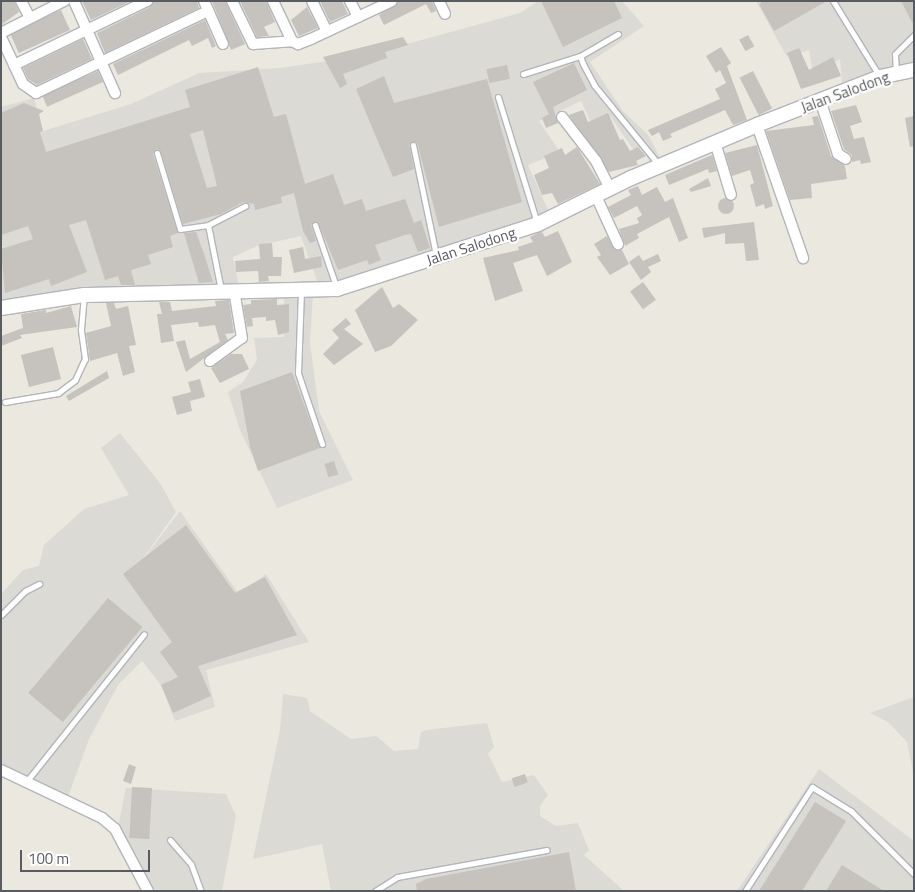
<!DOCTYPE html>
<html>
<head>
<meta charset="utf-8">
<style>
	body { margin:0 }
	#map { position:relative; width:915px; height:892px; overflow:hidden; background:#ebe8df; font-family:"Titillium Web",sans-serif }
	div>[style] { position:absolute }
	.industrial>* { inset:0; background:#dcdad4 }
	.building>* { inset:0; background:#c6c2bd; transform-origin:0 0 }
	.round { border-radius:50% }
	.roads { filter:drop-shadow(1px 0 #b2b5ba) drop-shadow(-1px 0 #b2b5ba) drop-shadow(0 1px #b2b5ba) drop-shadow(0 -1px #b2b5ba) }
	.lane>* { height:5px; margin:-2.5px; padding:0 2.5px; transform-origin:2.5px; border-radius:2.5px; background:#fff }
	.street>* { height:10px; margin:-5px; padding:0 5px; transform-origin:5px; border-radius:5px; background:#fff }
	.secondary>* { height:14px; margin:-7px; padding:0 7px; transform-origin:7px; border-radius:7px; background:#fff }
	span { translate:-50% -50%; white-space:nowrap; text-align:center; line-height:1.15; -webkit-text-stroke:4.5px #fff; paint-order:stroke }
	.street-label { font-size:15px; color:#585b60 }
	.frame { position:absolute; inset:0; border:2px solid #585b60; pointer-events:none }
	.scale { position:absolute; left:20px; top:850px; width:130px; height:22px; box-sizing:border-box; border:2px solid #585b60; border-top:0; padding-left:6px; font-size:15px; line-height:18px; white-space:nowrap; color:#585b60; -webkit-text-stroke:4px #fff; paint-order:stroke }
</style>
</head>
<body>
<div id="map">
	<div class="industrial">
		<div style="clip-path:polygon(538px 1px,622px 1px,644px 26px,590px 62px,623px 111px,649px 136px,661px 160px,652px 166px,642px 148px,635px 152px,610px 116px,592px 125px,581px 101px,539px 121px,560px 152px,528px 165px,550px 214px,384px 269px,319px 286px,301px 236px,257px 246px,233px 257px,239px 287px,1px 305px,1px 107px,34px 98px,43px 131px,131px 104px,199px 73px,280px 68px,363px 56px,520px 13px)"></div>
		<div style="clip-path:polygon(756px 1px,914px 1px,914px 63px,842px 85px,840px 59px,813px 73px,809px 50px,787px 57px)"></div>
		<div style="clip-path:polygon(284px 292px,313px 295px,310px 343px,319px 411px,353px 480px,277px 508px,240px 430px,228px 392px,243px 382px,257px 360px,254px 338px,284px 337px)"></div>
		<div style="clip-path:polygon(120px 433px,160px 483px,176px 512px,134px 571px,180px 511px,239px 594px,266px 574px,309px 642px,206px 670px,215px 707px,175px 721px,161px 685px,142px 661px,118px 685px,89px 739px,68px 797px,1px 765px,1px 594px,23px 570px,39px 566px,44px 545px,84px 509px,129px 495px,101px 448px)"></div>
		<div style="clip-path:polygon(283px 694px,307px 698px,310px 711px,351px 739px,376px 736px,394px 751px,418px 749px,421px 732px,426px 730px,487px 723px,494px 747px,488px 754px,502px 782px,534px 775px,548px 795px,540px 806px,540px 816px,556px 826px,578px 823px,589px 850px,584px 855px,624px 891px,331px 891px,322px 844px,253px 859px,280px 730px)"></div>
		<div style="clip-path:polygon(914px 697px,914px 777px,907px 742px,888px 722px,870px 713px)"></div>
		<div style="clip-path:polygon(819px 769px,914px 841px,914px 891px,737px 891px)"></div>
		<div style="clip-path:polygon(126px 788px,226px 794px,236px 816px,222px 891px,153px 891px,118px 826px)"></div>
	</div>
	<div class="building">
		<div style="clip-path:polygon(1px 1px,14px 1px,19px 12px,1px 25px)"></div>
		<div style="clip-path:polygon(82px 1px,131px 1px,91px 20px)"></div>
		<div style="clip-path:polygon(154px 1px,197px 1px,199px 8px,105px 53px,97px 33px,150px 7px)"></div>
		<div style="clip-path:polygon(212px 1px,225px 1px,245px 44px,231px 50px)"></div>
		<div style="clip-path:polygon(240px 1px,266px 1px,275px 22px,264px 27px,269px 36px,257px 37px)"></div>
		<div style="clip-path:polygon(320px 1px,342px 1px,348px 14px,330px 22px)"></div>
		<div style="clip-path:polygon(399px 1px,432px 1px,436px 11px,431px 13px,426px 4px,384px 25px,379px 15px)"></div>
		<div style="clip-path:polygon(541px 1px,614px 1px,622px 18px,563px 47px)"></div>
		<div style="clip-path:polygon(764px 1px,827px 1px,774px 31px,759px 4px)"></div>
		<div style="clip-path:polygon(901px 1px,914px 1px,914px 26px)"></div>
		<div style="clip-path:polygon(307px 7px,318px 28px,299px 36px,291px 20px)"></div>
		<div style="left:61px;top:10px;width:22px;height:56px;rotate:66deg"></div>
		<div style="clip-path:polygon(205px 20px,216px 46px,212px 48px,208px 38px,192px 46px,189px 40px,118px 75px,113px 64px)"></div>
		<div style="left:748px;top:35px;width:13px;height:10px;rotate:61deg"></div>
		<div style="clip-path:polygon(403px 37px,408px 45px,385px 52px,387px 58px,343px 74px,347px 84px,340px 88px,323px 57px)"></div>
		<div style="clip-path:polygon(83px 39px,92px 59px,37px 85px,28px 79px,23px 68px)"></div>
		<div style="clip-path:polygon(721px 47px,731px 63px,727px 66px,747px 120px,733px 125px,725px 110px,670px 134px,672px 137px,663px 141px,659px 132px,652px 136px,648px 130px,720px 99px,715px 89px,726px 83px,720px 70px,716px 73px,706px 56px)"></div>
		<div style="clip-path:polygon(799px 48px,809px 70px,833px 57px,841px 76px,801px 89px,787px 53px)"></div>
		<div style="clip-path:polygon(574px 63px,587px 90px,553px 107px,558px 123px,546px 128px,542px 118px,549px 114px,533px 82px)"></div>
		<div style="left:507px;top:65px;width:14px;height:21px;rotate:78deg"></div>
		<div style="clip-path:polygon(evenodd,258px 67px,274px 117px,286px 114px,305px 184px,333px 174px,344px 205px,362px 199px,366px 211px,405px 199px,414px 223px,421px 220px,430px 248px,418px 252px,411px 234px,405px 235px,375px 245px,381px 260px,369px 265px,367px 260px,338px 270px,318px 222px,311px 225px,316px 241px,310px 243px,303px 231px,294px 193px,281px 197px,282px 203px,255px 210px,254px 204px,243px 202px,221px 214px,183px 224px,161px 152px,156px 149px,153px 154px,178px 233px,170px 236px,173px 247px,148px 255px,151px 264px,131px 270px,135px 285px,121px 285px,118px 276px,105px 280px,86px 220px,69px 225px,87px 272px,51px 286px,49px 279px,5px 293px,1px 249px,33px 239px,28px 226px,1px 235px,1px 113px,24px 103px,44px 111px,39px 114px,43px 131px,40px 132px,46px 152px,190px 107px,185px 90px,258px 67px,203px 130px,217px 186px,207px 188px,190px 134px,203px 130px)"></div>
		<div style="left:98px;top:71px;width:12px;height:61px;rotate:66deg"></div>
		<div style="left:753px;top:71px;width:42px;height:15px;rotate:63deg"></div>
		<div style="clip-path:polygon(384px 76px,394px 103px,487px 79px,522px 202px,439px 227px,417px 142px,409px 144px,414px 169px,393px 177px,356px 89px)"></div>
		<div style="clip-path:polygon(856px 105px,862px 122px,850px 126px,854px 139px,864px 137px,871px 162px,861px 164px,860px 160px,852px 162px,852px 155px,844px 149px,831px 111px)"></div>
		<div style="clip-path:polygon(583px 110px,588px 122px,608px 113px,620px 140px,623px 139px,630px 151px,638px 147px,646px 156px,636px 161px,638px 165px,609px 172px,569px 115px)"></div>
		<div style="clip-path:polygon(818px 116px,831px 156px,845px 166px,847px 179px,811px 184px,812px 198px,790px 200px,766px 131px,814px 125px,812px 117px)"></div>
		<div style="clip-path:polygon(914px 116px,914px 146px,910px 147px,905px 118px)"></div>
		<div style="clip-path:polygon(757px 145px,773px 206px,765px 209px,764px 204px,756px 207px,750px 185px,754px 183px,750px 170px,732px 176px,725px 153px)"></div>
		<div style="clip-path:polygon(577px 147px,600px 184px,558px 204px,552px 193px,542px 195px,534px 175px,549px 168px,544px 156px,562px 148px,565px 155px)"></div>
		<div style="clip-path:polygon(712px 155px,717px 171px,709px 173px,708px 169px,669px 185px,665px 175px)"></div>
		<div style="clip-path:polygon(708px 178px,711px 186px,691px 192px,689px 189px)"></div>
		<div style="clip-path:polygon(638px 186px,642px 195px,657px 187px,665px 202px,673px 198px,688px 238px,679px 242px,669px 217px,637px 234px,639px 238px,625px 246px,619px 229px,639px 223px,637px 218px,642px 215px,637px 206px,614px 218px,608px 207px,631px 195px,628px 190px)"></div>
		<div class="round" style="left:718px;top:198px;width:16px;height:16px"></div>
		<div style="clip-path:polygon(754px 222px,759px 260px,746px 261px,744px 243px,725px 244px,725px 233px,704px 238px,702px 228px)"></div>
		<div style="clip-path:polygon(558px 231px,572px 262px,547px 276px,537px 255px,513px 263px,523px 291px,495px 301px,483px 258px,519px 250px,518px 247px,533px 242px,530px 237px,538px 233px,542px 232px,545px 237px)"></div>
		<div style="clip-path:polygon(196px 232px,204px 254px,213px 282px,199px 283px,184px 233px)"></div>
		<div style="clip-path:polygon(607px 236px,614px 249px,622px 250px,629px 264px,610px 275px,597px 257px,601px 255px,594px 244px)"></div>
		<div style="clip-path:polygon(272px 243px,273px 257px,282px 257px,281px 276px,268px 276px,269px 281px,259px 282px,258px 271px,236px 272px,235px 261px,260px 259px,259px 244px)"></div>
		<div style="clip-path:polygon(303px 247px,305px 259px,321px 256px,322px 267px,294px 273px,289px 250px)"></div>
		<div style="clip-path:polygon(658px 254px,661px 261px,648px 267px,651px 272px,641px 280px,629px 262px,639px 255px,643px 261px)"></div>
		<div style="left:643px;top:282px;width:22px;height:16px;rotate:54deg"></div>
		<div style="clip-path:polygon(382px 287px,393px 308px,399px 304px,418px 320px,391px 346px,375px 352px,355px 310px)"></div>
		<div style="clip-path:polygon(277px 299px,277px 305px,289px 304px,289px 332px,278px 335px,275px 320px,266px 321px,266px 317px,252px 318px,253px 326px,247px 327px,243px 305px,251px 304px,251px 300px)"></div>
		<div style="clip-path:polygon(229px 300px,234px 333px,225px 334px,228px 340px,186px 372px,176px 342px,185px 340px,190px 359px,220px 342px,215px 325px,199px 327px,198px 322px,171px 325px,174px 341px,161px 343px,157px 314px,162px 314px,159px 302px,170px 302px,172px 311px,216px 306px,215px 301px)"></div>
		<div style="clip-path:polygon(106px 303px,114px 303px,116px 309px,128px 306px,136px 345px,129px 346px,135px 372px,123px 376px,117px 353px,90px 361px,86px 333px,111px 326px)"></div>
		<div style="clip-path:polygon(71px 306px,77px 327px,20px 335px,22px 338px,1px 346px,1px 336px,23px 328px,21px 314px,46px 310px,46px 313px)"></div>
		<div style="clip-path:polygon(346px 318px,351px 324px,344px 329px,363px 344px,334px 365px,323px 354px,339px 338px,332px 330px)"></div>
		<div style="left:53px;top:347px;width:33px;height:33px;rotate:76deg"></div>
		<div style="clip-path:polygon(231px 354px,242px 354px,249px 369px,220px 383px,211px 368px)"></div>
		<div style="clip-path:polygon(107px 371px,109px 378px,69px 401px,66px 396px)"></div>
		<div style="clip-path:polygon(292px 372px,320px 448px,258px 471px,250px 447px,240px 391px)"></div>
		<div style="clip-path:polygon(200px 379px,205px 397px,190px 401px,192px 411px,177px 415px,172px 397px,191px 392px,188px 382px)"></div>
		<div style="left:334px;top:461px;width:14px;height:10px;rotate:73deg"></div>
		<div style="clip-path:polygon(186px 525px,235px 593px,265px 577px,297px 635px,198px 666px,211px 696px,173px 713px,161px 685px,178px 677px,160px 652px,172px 642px,123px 574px)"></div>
		<div style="left:108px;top:598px;width:45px;height:124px;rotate:40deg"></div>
		<div style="clip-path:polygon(129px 764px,136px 767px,131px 784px,123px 781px)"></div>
		<div style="left:525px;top:774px;width:9px;height:14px;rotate:72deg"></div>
		<div style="left:132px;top:787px;width:20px;height:51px;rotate:3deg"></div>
		<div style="clip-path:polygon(815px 802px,846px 821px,802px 891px,759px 891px)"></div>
		<div style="clip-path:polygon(569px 852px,576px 891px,417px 891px,416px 884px,426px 879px)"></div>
		<div style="clip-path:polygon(842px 865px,884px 891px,826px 891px)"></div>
	</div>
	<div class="roads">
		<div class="lane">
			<div style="left:833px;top:1px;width:89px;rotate:58.3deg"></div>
			<div style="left:618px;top:34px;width:44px;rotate:149.9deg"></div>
			<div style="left:580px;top:56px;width:9px;rotate:69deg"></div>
			<div style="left:583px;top:64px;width:24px;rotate:62deg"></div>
			<div style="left:594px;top:85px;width:103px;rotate:50.9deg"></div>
			<div style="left:896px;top:73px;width:19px;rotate:-93deg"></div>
			<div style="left:895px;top:54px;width:27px;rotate:-45deg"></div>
			<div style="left:523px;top:74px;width:60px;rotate:-17.5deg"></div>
			<div style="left:498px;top:97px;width:132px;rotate:72.8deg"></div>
			<div style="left:413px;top:145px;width:112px;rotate:78.2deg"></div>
			<div style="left:157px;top:153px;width:79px;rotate:73.2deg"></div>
			<div style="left:180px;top:229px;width:28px;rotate:-8deg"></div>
			<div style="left:208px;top:225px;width:66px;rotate:78.7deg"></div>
			<div style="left:208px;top:225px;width:42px;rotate:-27.2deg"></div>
			<div style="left:315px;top:225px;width:65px;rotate:71deg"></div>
			<div style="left:301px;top:291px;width:82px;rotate:92.1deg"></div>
			<div style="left:298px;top:373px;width:75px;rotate:71.3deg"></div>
			<div style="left:5px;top:402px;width:54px;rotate:-9.6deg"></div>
			<div style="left:58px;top:393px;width:21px;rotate:-37deg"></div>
			<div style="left:75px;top:380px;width:23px;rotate:-65deg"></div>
			<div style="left:85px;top:359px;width:30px;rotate:-98deg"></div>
			<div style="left:81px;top:329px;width:33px;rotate:-85deg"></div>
			<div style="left:1px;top:615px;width:34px;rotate:-45deg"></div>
			<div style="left:25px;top:591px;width:16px;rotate:-27deg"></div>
			<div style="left:26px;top:782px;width:189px;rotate:-51.4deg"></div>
			<div style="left:170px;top:840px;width:32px;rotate:49deg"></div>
			<div style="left:191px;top:864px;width:29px;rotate:70deg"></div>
			<div style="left:375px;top:891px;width:26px;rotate:-32deg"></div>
			<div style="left:397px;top:877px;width:152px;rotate:-10.2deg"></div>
			<div style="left:745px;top:891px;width:124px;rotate:-57.2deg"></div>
			<div style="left:812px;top:787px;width:46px;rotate:31.6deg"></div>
			<div style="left:851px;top:811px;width:89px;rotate:45deg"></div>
		</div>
		<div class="street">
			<div style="left:21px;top:1px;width:19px;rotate:62deg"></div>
			<div style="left:74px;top:1px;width:101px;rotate:66deg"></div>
			<div style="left:204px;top:1px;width:47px;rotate:66.2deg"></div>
			<div style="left:232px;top:1px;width:48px;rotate:64deg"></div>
			<div style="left:253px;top:44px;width:39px;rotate:-4deg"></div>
			<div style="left:273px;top:1px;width:44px;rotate:64.6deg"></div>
			<div style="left:312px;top:1px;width:34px;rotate:64deg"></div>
			<div style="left:350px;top:1px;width:18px;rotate:63deg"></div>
			<div style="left:439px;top:1px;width:14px;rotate:65deg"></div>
			<div style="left:1px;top:33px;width:71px;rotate:-26.9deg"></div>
			<div style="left:1px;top:37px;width:52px;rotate:64.9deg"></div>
			<div style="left:23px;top:84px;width:16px;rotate:35deg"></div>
			<div style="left:36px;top:93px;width:191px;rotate:-25.5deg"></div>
			<div style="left:292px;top:41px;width:7px;rotate:27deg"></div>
			<div style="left:298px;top:44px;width:14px;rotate:-21deg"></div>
			<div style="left:311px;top:39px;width:89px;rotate:-25.1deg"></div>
			<div style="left:14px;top:65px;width:148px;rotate:-25.7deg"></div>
			<div style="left:820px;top:100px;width:57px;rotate:71.6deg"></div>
			<div style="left:838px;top:154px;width:9px;rotate:32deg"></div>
			<div style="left:562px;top:117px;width:56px;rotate:52.3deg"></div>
			<div style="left:596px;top:161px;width:30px;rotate:63deg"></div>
			<div style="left:757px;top:125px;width:141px;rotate:70.9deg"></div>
			<div style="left:715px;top:142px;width:55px;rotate:73.2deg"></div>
			<div style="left:596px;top:196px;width:53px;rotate:65.4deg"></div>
			<div style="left:210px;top:361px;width:39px;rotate:-36deg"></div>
			<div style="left:242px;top:338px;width:49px;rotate:-99.5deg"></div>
			<div style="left:1px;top:770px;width:112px;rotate:25.4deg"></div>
			<div style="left:102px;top:818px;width:17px;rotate:40deg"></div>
			<div style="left:115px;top:829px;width:70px;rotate:62deg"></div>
		</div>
		<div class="secondary">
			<div style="left:1px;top:308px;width:84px;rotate:-8.9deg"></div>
			<div style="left:84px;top:295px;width:253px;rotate:-1.4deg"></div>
			<div style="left:337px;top:289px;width:211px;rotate:-17.9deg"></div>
			<div style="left:538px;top:224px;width:104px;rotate:-26.3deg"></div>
			<div style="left:631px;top:178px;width:137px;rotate:-22.8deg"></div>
			<div style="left:757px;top:125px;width:132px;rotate:-21.3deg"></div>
			<div style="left:880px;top:77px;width:35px;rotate:-12deg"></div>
		</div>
	</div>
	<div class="street-label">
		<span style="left:845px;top:92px;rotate:-20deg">Jalan Salodong</span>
		<span style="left:471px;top:246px;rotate:-18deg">Jalan Salodong</span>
	</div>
	<div class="frame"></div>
	<div class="scale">100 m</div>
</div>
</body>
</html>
